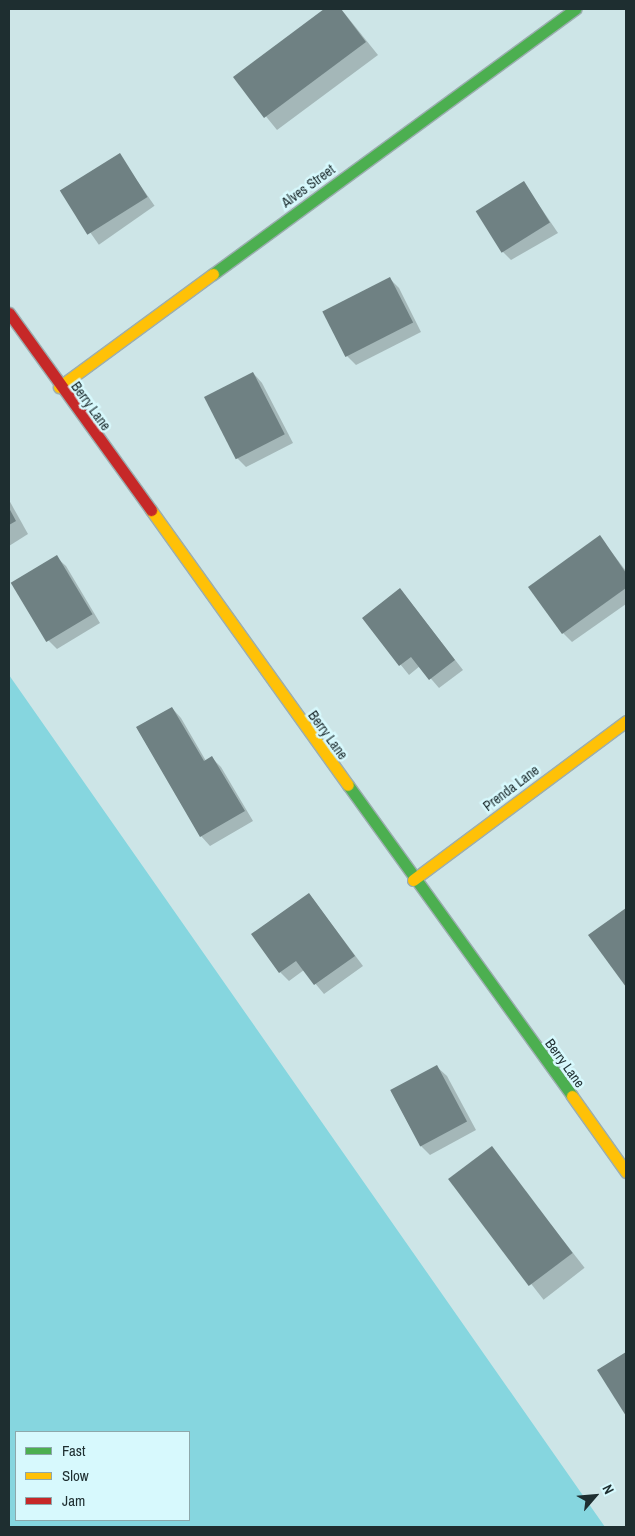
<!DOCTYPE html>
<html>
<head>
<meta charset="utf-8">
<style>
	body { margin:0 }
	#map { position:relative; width:635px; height:1536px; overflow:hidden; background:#cde5e7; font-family:"Archivo Narrow",sans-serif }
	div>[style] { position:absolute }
	.forest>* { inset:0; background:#86d6df }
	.shadow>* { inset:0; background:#0003; transform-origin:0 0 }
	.building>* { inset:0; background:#6f8183; transform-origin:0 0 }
	.roads { filter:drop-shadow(1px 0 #9badaf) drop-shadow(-1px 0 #9badaf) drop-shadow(0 1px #9badaf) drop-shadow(0 -1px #9badaf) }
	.fast>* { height:11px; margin:-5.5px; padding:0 5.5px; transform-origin:5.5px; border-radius:5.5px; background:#4caf50 }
	.slow>* { height:11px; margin:-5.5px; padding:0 5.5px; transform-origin:5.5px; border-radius:5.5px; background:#ffc107 }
	.jam>* { height:11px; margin:-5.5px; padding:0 5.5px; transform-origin:5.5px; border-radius:5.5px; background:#c62828 }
	span { translate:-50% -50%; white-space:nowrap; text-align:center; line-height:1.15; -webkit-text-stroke:5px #d7f9fd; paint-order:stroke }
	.street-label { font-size:14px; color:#1e2e30 }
	.frame { position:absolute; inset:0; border:10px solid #1e2e30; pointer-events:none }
	.legend { position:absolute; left:15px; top:1431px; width:175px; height:90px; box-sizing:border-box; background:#d7f9fd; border:1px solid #8da8ab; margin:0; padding:6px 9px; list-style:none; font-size:15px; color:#1e2e30 }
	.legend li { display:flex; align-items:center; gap:10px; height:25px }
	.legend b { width:25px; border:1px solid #8da8ab }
	.north { position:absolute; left:570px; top:1471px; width:50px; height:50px; -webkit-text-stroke:4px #d7f9fd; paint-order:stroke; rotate:63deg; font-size:14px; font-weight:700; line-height:20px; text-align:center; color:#1e2e30 }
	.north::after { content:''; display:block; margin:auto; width:18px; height:22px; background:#1e2e30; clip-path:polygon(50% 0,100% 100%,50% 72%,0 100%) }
</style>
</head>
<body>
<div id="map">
	<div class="forest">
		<div style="clip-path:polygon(evenodd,9px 675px,605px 1527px,9px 1527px,9px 675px,16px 1432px,189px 1432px,189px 1520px,16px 1520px,16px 1432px)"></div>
	</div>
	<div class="shadow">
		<div style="clip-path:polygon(326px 9px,341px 9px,378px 55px,277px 130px,234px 77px)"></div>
		<div style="left:119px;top:155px;width:62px;height:68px;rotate:55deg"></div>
		<div style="clip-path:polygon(524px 183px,558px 233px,511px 260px,502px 251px)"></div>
		<div style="clip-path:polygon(389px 278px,399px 288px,421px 332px,356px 365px,347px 356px)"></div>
		<div style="clip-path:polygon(253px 373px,262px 383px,293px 443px,246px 467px,237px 458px)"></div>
		<div style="clip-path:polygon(9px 500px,28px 534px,9px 546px)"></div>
		<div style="clip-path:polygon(600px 537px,626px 571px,626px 604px,572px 642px,563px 633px)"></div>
		<div style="clip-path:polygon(56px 557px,66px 566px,100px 623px,57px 649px,48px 640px)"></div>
		<div style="clip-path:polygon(400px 589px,463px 670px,439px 688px,420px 666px,409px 675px,363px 618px)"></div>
		<div style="clip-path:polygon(172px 708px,181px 718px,206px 761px,212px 758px,221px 767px,253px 821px,210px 846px,201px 836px,137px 728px)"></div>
		<div style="clip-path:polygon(309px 894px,363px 966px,324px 994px,304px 970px,289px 981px,280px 972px)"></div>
		<div style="clip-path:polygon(626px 909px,626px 985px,590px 936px)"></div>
		<div style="clip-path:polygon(437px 1067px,447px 1076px,476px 1130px,430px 1155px,420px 1145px,391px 1091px)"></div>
		<div style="left:491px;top:1148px;width:152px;height:52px;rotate:52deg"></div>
		<div style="clip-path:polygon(626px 1353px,626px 1414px,599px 1371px)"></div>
	</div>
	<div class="building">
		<div style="clip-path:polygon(324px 9px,341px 9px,366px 42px,264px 118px,233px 77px)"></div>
		<div style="left:120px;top:153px;width:52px;height:71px;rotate:58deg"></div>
		<div style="left:524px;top:181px;width:49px;height:57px;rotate:58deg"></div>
		<div style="left:390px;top:277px;width:51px;height:76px;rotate:63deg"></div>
		<div style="left:253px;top:372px;width:70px;height:55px;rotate:63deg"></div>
		<div style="clip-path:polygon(9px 508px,16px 521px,9px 525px)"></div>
		<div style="clip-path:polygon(600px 535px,626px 573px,626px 588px,562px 634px,528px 587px)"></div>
		<div style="left:57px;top:555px;width:69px;height:54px;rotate:59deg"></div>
		<div style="clip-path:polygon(400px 588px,455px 660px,429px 680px,411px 657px,399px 666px,362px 618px)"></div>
		<div style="clip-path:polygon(172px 707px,204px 761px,212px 756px,245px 811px,200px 837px,136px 727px)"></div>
		<div style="clip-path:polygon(309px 893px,355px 956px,314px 985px,296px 961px,279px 973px,251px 934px)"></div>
		<div style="clip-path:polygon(626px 908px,626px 987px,588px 935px)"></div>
		<div style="left:437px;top:1065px;width:64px;height:53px;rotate:62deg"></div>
		<div style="left:492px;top:1146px;width:134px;height:55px;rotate:53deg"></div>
		<div style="clip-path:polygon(626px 1352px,626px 1416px,597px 1370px)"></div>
	</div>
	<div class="roads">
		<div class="fast">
			<div style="left:213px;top:274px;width:449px;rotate:-36.2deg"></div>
			<div style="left:348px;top:785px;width:383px;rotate:54.2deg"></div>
		</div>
		<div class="slow">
			<div style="left:59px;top:387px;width:191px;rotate:-36.3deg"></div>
			<div style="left:151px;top:510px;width:338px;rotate:54.4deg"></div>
			<div style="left:413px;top:880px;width:266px;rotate:-36.7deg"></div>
			<div style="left:572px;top:1096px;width:93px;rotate:54.6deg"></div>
		</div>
		<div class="jam">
			<div style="left:9px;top:313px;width:243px;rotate:54.2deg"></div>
		</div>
	</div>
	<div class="street-label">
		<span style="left:308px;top:186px;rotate:-36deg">Alves Street</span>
		<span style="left:91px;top:406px;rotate:54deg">Berry Lane</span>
		<span style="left:328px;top:735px;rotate:54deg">Berry Lane</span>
		<span style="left:511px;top:788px;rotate:-37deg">Prenda Lane</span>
		<span style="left:565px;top:1063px;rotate:54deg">Berry Lane</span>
	</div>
	<div class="frame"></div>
	<ul class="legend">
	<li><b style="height:6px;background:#4caf50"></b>Fast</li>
	<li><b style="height:6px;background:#ffc107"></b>Slow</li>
	<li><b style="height:6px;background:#c62828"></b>Jam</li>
	</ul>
	<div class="north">N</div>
</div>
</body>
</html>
